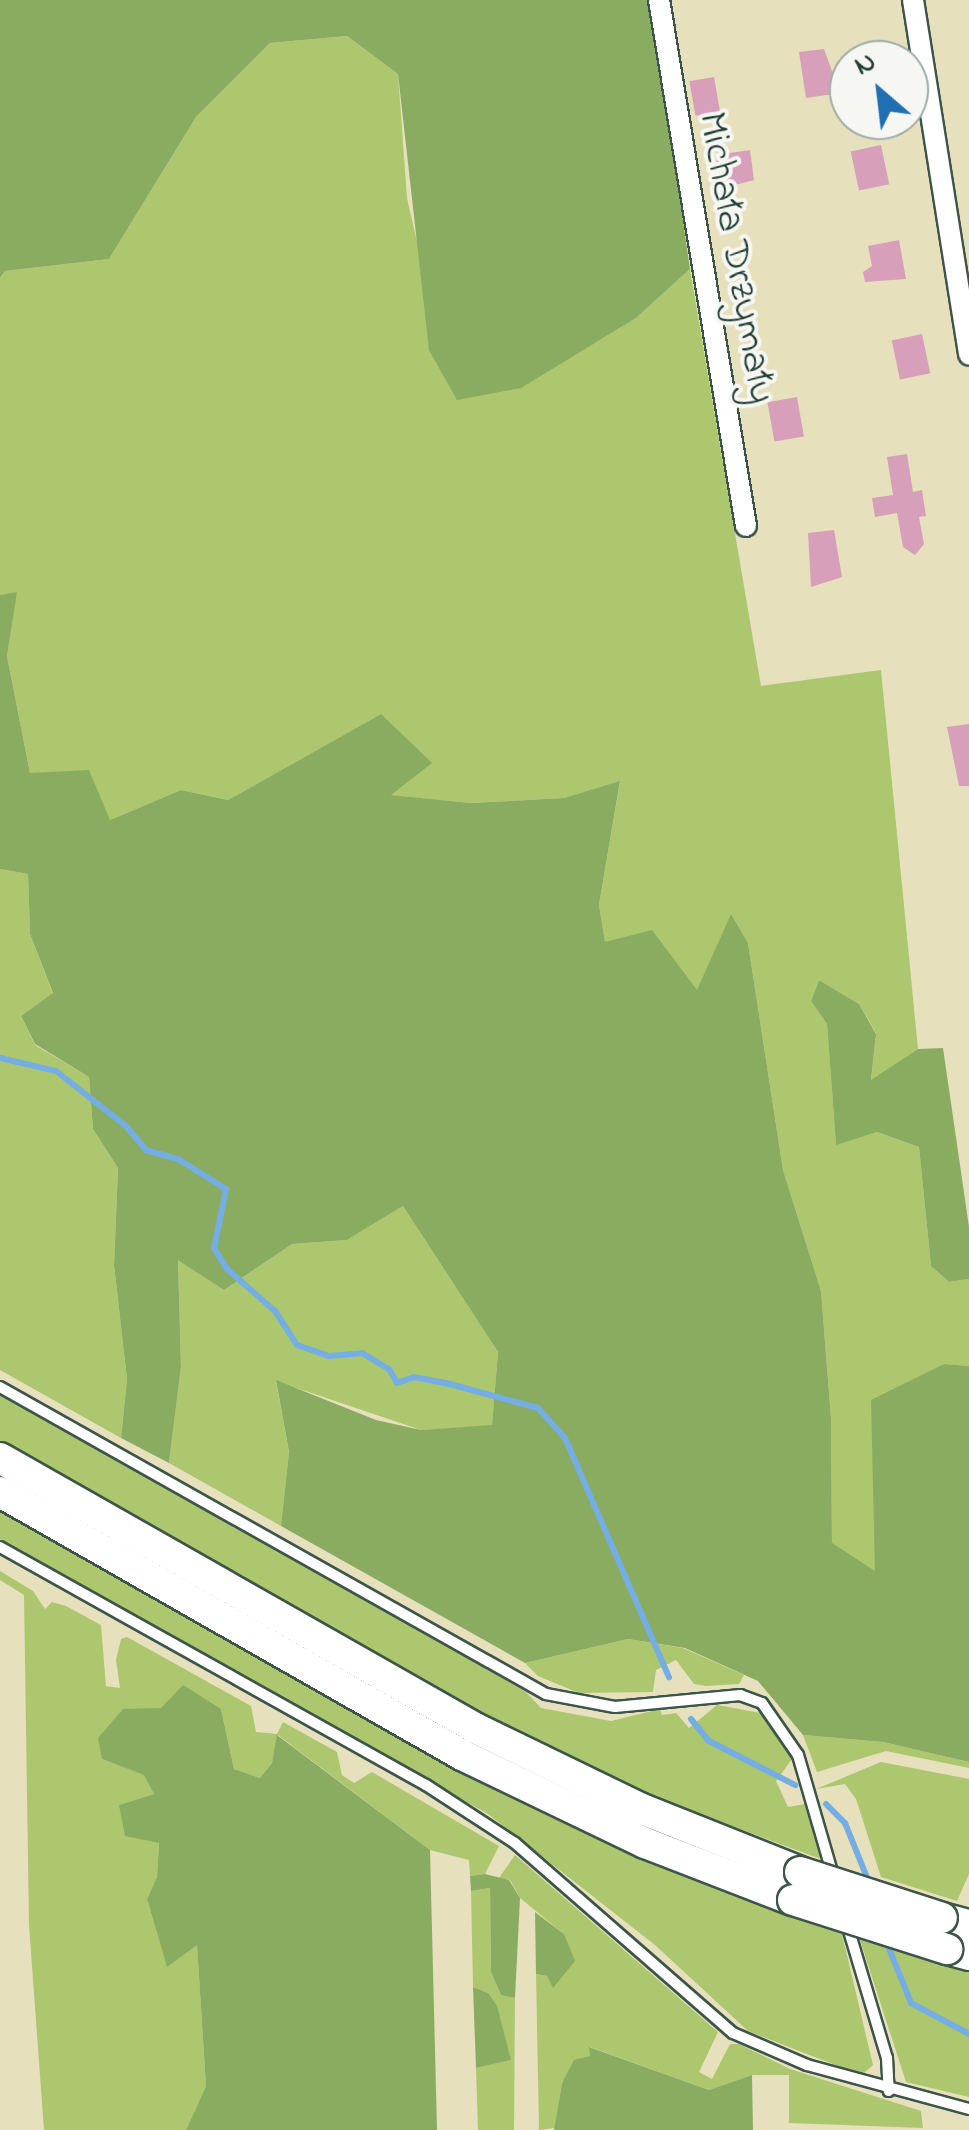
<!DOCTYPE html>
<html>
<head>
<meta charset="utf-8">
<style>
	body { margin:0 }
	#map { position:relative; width:969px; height:2130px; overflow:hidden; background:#e7e0bd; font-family:"Indie Flower",sans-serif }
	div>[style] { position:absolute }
	.green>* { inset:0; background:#acc76e }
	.forest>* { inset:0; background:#89ac61 }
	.stream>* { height:6px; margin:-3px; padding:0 3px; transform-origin:3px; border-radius:3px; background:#75ade5 }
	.building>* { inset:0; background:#d79fb9; transform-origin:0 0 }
	.roads { filter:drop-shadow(2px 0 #3d5549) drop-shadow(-2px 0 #3d5549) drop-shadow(0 2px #3d5549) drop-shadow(0 -2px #3d5549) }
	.lane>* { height:10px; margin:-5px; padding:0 5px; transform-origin:5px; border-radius:5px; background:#fff }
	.street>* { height:20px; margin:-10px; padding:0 10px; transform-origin:10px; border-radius:10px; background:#fff }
	.primary>* { height:30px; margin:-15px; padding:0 15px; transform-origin:15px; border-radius:15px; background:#fff }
	.bridges { filter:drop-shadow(2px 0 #3d5549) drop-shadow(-2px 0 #3d5549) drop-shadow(0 2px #3d5549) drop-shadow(0 -2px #3d5549) }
	.primary-bridge>* { height:30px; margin:-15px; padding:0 15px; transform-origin:15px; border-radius:15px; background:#fff }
	span { translate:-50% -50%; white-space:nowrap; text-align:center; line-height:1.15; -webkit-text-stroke:8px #f6f6f2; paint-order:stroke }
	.street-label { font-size:40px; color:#1f3d34 }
	.north { position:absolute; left:829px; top:40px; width:100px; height:100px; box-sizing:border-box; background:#f6f6f2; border:2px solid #a0aca6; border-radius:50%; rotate:332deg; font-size:28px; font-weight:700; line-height:40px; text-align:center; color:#1f3d34 }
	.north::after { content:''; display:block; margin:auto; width:35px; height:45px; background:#1f6fb2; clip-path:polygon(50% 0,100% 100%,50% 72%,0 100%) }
</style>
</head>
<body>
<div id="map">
	<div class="green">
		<div style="clip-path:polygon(347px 36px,398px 74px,407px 198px,418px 246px,595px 343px,636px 318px,690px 269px,761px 686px,881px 670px,918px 1049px,871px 1081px,876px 1033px,859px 1004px,819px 980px,811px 1001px,827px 1024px,836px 1144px,877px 1132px,919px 1147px,931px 1266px,949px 1282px,969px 1279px,969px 1366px,943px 1364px,877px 1499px,876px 1572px,832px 1544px,831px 1418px,821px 1291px,783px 1170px,748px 943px,731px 915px,697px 991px,605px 942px,599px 905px,620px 782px,564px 798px,471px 803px,389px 795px,381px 714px,228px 800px,181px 790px,110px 820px,30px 773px,7px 656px,16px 593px,0 595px,0 278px,5px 271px,109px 259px,196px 117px,270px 43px)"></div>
		<div style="clip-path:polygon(0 869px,28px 874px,30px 934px,53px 994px,21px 1016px,35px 1045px,89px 1077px,93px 1129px,118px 1168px,114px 1265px,127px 1379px,121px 1438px,0 1370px)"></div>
		<div style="clip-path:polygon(403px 1206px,498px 1352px,492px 1426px,421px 1430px,276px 1381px,289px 1453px,281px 1526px,169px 1463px,181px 1367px,178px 1259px,224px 1290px,292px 1244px,347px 1240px)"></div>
		<div style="clip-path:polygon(0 1393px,378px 1605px,526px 1692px,541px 1708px,611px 1721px,660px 1709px,662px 1715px,676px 1713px,689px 1728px,717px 1705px,761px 1713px,792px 1759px,776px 1781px,788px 1807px,805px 1804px,821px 1859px,664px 1801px,527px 1740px,0 1444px)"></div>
		<div style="clip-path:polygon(0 1507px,404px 1737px,689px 1877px,842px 1934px,873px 2065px,864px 2073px,843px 2068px,748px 2031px,655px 1945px,488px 1814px,0 1539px)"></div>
		<div style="clip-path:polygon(0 1571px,33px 1591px,45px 1609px,52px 1602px,66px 1606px,101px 1625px,106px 1686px,120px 1688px,116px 1660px,121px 1639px,127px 1637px,251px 1706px,256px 1732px,277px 1734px,283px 1722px,337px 1752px,342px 1775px,354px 1783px,372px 1772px,499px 1846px,485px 1874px,470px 1876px,469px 1860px,430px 1850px,278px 1735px,272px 1763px,260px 1778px,234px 1769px,221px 1709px,161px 1708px,102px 1759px,145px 1775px,154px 1794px,119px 1805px,159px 1842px,157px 1877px,147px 1899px,167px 1966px,197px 1944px,206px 2086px,186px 2130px,44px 2130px,29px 1925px,24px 1595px,0 1580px)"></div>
		<div style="clip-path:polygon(628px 1639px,683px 1648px,744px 1675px,739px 1684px,706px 1686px,694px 1684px,676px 1660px,656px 1670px,653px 1692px,579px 1693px,538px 1676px,525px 1663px)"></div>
		<div style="clip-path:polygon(803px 1735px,883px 1742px,969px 1762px,969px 1768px,886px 1751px,817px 1772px)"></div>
		<div style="clip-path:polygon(881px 1762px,969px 1779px,969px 1874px,957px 1901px,881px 1877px,856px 1799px,845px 1784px,816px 1789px)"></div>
		<div style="clip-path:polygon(515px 1855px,718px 2032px,699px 2072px,712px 2079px,730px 2044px,739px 2044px,790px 2069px,921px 2111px,923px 2128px,789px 2123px,789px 2075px,752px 2075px,709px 2090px,590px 2047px,590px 2056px,562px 2082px,555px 2128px,539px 2130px,536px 1974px,547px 1976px,553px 1987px,564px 1934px,520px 1898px,510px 1880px,499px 1878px)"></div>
		<div style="clip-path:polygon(490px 1888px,491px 1972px,501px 1995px,515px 1998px,514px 2130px,478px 2130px,476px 2068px,510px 2060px,488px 1993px,473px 1987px,471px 1891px)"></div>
		<div style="clip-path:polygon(860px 1940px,969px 1969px,969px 2097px,906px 2082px)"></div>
	</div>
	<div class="forest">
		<div style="clip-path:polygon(0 0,651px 0,690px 269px,636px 318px,521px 388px,457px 400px,429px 350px,398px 74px,347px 36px,270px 43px,196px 117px,109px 259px,5px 271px,0 278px)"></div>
		<div style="clip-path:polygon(17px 592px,7px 656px,30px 773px,89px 770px,110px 820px,181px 790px,228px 800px,381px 714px,432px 763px,391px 795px,471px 803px,564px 798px,620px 781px,599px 905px,605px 942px,652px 930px,697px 990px,731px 914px,748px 943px,783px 1170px,821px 1291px,831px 1418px,832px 1543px,875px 1571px,871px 1400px,944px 1364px,969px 1366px,969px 1762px,883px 1742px,803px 1735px,758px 1681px,685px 1648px,628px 1639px,525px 1663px,281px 1526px,289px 1452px,276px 1380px,376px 1420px,421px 1430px,492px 1425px,498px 1352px,403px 1206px,347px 1240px,292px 1244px,224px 1290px,178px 1260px,181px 1367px,169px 1463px,121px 1438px,127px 1379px,114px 1265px,118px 1168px,93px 1129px,89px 1077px,35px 1044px,21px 1016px,53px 993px,30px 934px,28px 874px,0 869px,0 595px)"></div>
		<div style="clip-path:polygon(819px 980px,859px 1004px,876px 1034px,871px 1080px,918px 1049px,943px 1048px,969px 1227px,969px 1279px,949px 1282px,931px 1266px,919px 1147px,877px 1132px,836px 1145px,827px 1024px,811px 1001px)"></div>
		<div style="clip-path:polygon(183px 1685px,221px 1709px,234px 1769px,260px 1778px,272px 1763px,277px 1735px,430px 1850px,437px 2130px,186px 2130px,206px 2086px,197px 1945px,167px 1967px,147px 1899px,157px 1877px,159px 1843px,125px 1836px,119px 1805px,154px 1794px,144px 1775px,102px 1759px,98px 1738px,123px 1709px,161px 1708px)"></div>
		<div style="clip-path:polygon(485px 1874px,509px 1880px,520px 1898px,515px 1998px,501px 1995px,491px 1972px,490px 1888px,471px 1891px,470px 1876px)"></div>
		<div style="clip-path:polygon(535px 1912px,564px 1934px,575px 1961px,553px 1988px,547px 1976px,536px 1974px)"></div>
		<div style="clip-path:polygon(473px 1987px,488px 1993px,497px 2006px,511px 2060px,476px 2068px)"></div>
		<div style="clip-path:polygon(589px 2047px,709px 2090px,752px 2075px,753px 2130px,554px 2130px,562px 2083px,574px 2060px,590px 2056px)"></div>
	</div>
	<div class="stream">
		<div style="left:0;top:1058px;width:57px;rotate:13.1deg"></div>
		<div style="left:56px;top:1071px;width:89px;rotate:38.2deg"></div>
		<div style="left:126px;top:1126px;width:31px;rotate:50deg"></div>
		<div style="left:146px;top:1150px;width:33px;rotate:16deg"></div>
		<div style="left:178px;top:1159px;width:57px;rotate:32deg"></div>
		<div style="left:226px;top:1189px;width:60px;rotate:101.5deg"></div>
		<div style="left:214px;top:1248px;width:25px;rotate:58deg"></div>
		<div style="left:227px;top:1269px;width:64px;rotate:41.2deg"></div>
		<div style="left:275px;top:1311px;width:40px;rotate:57.1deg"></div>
		<div style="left:297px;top:1345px;width:34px;rotate:19deg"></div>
		<div style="left:329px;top:1356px;width:33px;rotate:-5deg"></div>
		<div style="left:362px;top:1353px;width:31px;rotate:31deg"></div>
		<div style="left:389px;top:1369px;width:16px;rotate:60deg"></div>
		<div style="left:397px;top:1383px;width:18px;rotate:-19deg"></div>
		<div style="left:414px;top:1377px;width:33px;rotate:11deg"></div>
		<div style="left:446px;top:1383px;width:95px;rotate:15.2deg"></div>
		<div style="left:538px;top:1408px;width:40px;rotate:48deg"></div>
		<div style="left:565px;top:1438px;width:261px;rotate:66.5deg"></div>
		<div style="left:691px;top:1719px;width:28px;rotate:51deg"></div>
		<div style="left:709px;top:1741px;width:97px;rotate:27.1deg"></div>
		<div style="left:826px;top:1804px;width:27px;rotate:45deg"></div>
		<div style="left:845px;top:1823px;width:67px;rotate:68deg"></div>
		<div style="left:886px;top:1941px;width:67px;rotate:68deg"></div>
		<div style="left:911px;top:2003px;width:66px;rotate:28.1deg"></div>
	</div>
	<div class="building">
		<div style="clip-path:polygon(824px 49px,840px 93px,806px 98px,799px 52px)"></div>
		<div style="left:714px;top:77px;width:35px;height:25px;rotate:80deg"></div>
		<div style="left:881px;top:145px;width:40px;height:31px;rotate:78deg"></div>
		<div style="clip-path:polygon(750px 150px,754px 180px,720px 189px,716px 155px)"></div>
		<div style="clip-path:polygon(899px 240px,906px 279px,865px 282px,863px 272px,872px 266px,868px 246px)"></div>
		<div style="left:922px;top:334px;width:40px;height:31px;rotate:78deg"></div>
		<div style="left:797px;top:397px;width:40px;height:30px;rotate:80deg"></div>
		<div style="clip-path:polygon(907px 454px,913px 492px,922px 490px,926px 516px,919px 517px,924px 544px,915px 555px,903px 547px,897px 513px,875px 517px,872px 498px,893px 495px,887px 457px)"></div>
		<div style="clip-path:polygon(834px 530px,842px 577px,811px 587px,808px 533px)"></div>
		<div style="clip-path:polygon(969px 724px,969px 786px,959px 786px,947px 727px)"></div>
	</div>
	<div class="roads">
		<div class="lane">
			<div style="left:0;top:1387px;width:626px;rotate:29.35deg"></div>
			<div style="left:546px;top:1694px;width:70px;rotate:10.7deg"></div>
			<div style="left:615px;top:1707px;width:126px;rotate:-5.5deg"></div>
			<div style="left:740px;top:1695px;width:23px;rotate:20deg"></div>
			<div style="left:762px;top:1703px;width:63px;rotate:55.3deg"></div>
			<div style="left:798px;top:1755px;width:129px;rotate:73.8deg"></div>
			<div style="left:0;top:1547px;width:488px;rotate:29.2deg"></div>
			<div style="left:426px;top:1785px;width:106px;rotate:33.1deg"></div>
			<div style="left:515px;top:1843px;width:289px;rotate:41.1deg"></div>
			<div style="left:733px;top:2033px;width:81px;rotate:23.4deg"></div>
			<div style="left:807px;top:2065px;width:168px;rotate:15.2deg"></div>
			<div style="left:847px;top:1924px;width:140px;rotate:73.4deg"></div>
			<div style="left:887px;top:2058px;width:33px;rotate:87deg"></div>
		</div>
		<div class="street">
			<div style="left:659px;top:0;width:533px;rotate:80.61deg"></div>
			<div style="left:913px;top:0;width:359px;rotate:81deg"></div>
		</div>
		<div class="primary">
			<div style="left:0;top:1458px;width:546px;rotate:29.61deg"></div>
			<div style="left:475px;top:1728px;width:186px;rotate:25.9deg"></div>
			<div style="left:642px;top:1809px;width:170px;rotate:21.7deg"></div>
			<div style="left:0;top:1492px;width:532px;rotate:29.65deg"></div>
			<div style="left:462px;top:1755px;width:203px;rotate:25.7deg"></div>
			<div style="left:645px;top:1843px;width:159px;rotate:21.1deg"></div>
			<div style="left:942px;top:1918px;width:28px;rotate:15deg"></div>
			<div style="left:947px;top:1949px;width:23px;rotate:15deg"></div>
		</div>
	</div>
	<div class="bridges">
		<div class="primary-bridge">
			<div style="left:800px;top:1872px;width:149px;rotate:17.9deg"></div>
			<div style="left:793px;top:1900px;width:162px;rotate:17.7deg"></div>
		</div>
	</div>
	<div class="street-label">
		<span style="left:735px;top:258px;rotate:80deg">Michała Drzymały</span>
	</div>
	<div class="north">N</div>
</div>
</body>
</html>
